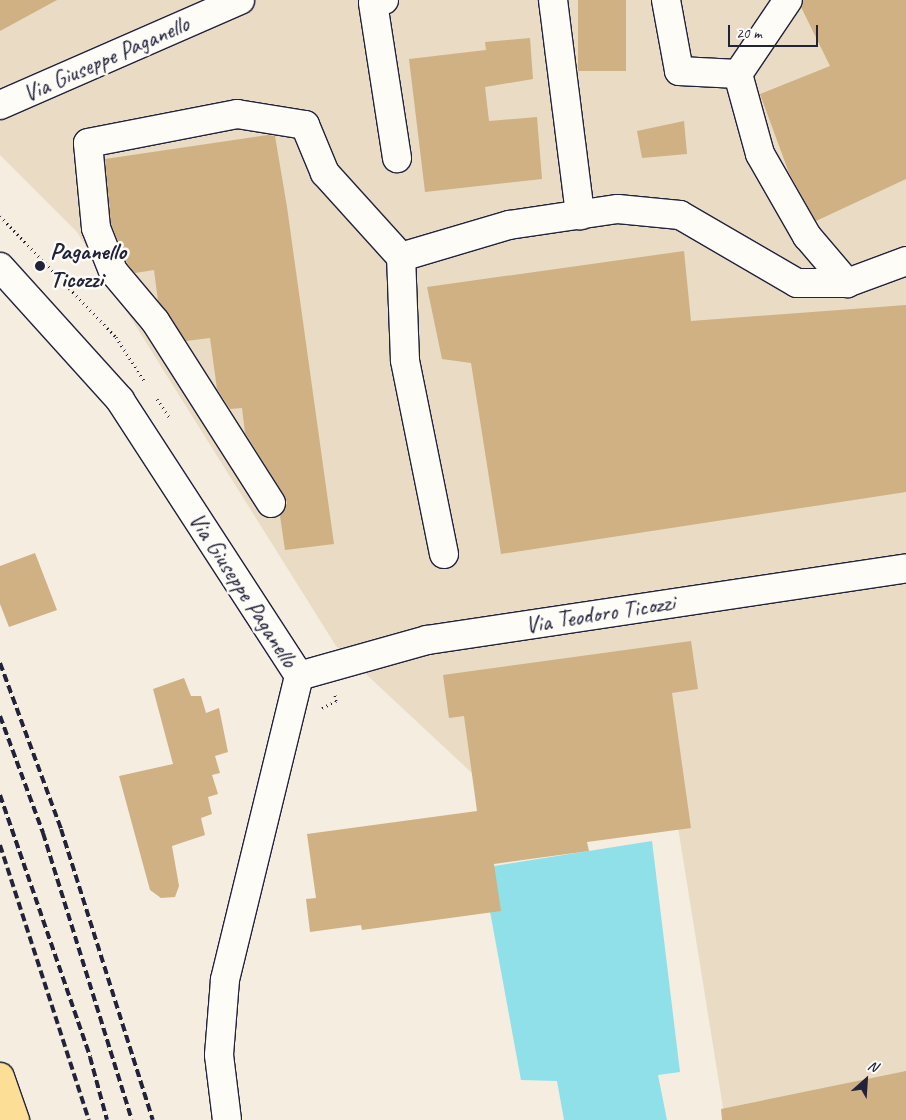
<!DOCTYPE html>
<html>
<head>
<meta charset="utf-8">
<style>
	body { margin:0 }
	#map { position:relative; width:906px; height:1120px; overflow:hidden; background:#f4ede0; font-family:Caveat,sans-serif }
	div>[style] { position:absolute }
	.built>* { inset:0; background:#e9dbc4 }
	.water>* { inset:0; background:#8fe0e9 }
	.building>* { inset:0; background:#cfb183; transform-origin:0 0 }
	.path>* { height:3px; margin-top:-1.5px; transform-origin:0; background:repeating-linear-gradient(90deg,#22223b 0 1px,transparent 0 5px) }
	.roads { filter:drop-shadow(1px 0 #22223b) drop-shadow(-1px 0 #22223b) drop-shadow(0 1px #22223b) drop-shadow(0 -1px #22223b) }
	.minor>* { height:28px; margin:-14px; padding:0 14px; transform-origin:14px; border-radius:14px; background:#fdfcf7 }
	.highway>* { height:28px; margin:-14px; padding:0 14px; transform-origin:14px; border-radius:14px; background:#fdde96 }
	.rail>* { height:4px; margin-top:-2px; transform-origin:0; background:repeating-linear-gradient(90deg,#22223b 0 8px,transparent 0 12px) }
	.dots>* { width:14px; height:14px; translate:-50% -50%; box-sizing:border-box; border:2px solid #fdfcf7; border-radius:50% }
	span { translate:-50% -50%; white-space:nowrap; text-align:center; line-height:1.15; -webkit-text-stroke:5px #fdfcf7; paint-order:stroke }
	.street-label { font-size:24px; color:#22223b }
	.poi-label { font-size:24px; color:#22223b; font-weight:700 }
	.left { translate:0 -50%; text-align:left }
	.north { position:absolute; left:841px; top:1055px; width:50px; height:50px; -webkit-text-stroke:4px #fdfcf7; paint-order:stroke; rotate:26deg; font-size:14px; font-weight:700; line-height:20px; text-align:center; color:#22223b }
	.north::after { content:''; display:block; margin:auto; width:18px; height:22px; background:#22223b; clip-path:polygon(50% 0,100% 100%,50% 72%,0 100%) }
	.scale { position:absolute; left:728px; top:25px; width:90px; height:22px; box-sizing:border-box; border:2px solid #22223b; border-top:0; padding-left:6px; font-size:15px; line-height:18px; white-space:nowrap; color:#22223b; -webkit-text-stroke:4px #fdfcf7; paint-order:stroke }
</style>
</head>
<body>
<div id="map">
	<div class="built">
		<div style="clip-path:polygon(0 0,906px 0,906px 1120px,725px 1120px,677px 821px,536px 833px,336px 646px,77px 232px,0 155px)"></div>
	</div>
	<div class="water">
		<div style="clip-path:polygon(652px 841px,680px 1072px,658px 1075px,667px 1120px,564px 1120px,557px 1081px,521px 1080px,482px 868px)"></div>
	</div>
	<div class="building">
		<div style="clip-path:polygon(0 0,57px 0,0 31px)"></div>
		<div style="left:578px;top:0;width:48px;height:71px"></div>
		<div style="clip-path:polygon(803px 0,906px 0,906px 179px,816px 221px,789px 173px,760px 94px,830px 66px,801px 7px)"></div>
		<div style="clip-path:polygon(530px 38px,533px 79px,485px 87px,489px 121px,537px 117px,542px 179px,425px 192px,409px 59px,486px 50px,485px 42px)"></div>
		<div style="clip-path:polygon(684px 121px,687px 154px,642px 158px,637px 131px)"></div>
		<div style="clip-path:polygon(268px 135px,275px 136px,287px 207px,334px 544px,285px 550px,280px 516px,287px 503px,284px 495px,245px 433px,242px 408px,230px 409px,217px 389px,210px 338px,186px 341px,158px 301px,154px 270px,135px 273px,127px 263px,111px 224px,105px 159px)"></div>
		<div style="clip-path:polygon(684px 251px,691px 321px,906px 305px,906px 492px,501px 554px,471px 363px,442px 359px,427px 287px)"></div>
		<div style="clip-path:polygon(35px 553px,57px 610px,9px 627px,0 604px,0 566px)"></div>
		<div style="clip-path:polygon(691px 641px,698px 689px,672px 693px,691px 828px,587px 842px,589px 851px,494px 864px,501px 911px,362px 930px,361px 925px,310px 932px,306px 899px,316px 898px,307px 834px,477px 811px,464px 716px,449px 718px,443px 675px)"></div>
		<div style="clip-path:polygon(184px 678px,191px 696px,201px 696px,206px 713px,219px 708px,228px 752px,215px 756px,220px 773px,212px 775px,218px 794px,208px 797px,212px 814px,201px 818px,205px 835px,172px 846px,179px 886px,175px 897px,161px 898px,150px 890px,119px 776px,173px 764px,153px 689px)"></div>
		<div style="clip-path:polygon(906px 1071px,906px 1120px,722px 1120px,721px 1109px)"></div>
	</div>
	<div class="path">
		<div style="left:0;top:216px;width:168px;rotate:46.2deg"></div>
		<div style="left:116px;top:337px;width:54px;rotate:57.2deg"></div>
		<div style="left:157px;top:399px;width:22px;rotate:56deg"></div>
		<div style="left:322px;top:708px;width:16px;rotate:-27deg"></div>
		<div style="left:336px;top:701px;width:6px;rotate:-99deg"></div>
	</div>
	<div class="roads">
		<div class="minor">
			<div style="left:384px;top:0;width:11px;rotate:165deg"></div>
			<div style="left:373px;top:3px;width:157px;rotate:81.2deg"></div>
			<div style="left:553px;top:0;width:217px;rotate:82.8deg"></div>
			<div style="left:666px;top:0;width:72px;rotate:79.6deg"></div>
			<div style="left:679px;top:71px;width:59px;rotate:2.9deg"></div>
			<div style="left:738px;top:74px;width:89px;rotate:-56deg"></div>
			<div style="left:738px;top:74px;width:83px;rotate:74.6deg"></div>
			<div style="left:760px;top:154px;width:95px;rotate:60.2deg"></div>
			<div style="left:807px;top:236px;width:62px;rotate:49.6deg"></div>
			<div style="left:847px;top:283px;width:63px;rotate:-20.4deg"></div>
			<div style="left:0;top:105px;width:262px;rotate:-23.6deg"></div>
			<div style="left:0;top:267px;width:179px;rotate:47.9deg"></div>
			<div style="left:120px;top:400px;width:329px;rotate:57deg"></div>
			<div style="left:299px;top:676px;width:313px;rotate:103.7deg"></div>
			<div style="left:225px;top:980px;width:75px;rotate:94.6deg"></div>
			<div style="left:219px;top:1055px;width:65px;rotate:83deg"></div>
			<div style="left:271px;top:503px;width:216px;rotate:-122.5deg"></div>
			<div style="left:155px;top:321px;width:65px;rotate:-130deg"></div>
			<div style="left:113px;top:271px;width:46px;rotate:-111.6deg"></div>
			<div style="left:96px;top:228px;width:85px;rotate:-95.4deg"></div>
			<div style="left:88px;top:143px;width:152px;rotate:-11deg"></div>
			<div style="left:237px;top:114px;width:69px;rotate:9.2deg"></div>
			<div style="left:305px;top:125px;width:52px;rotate:67.4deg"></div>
			<div style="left:325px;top:173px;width:113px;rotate:47.9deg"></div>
			<div style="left:444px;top:554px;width:198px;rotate:-101.4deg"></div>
			<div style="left:405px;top:360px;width:103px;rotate:-92.2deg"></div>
			<div style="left:401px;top:257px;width:113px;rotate:-16.5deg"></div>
			<div style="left:509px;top:225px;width:110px;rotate:-8.4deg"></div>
			<div style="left:618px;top:209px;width:62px;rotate:5.5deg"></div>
			<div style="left:680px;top:215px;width:135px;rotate:30.2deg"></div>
			<div style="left:797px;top:283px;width:50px"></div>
			<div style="left:299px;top:676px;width:133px;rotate:-15.7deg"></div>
			<div style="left:427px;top:640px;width:484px;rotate:-8.5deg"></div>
		</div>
		<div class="highway">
			<div style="left:0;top:1077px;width:46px;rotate:70.8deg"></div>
		</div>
	</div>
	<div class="rail">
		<div style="left:0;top:663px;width:177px;rotate:69.8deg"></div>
		<div style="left:61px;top:829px;width:305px;rotate:72.5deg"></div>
		<div style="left:0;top:716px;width:125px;rotate:69.8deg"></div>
		<div style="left:43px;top:833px;width:300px;rotate:72.8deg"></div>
		<div style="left:0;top:795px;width:277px;rotate:71deg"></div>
		<div style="left:90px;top:1057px;width:65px;rotate:74.9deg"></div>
		<div style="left:0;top:845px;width:289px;rotate:72.1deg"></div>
	</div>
	<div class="dots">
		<div style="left:40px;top:266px;background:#22223b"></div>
	</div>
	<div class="street-label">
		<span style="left:106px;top:59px;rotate:-24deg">Via Giuseppe Paganello</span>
		<span style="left:243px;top:590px;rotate:57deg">Via Giuseppe Paganello</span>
		<span style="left:600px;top:614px;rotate:-9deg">Via Teodoro Ticozzi</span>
	</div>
	<div class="poi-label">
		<span class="left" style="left:50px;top:266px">Paganello<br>Ticozzi</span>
	</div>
	<div class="north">N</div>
	<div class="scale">20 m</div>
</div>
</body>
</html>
